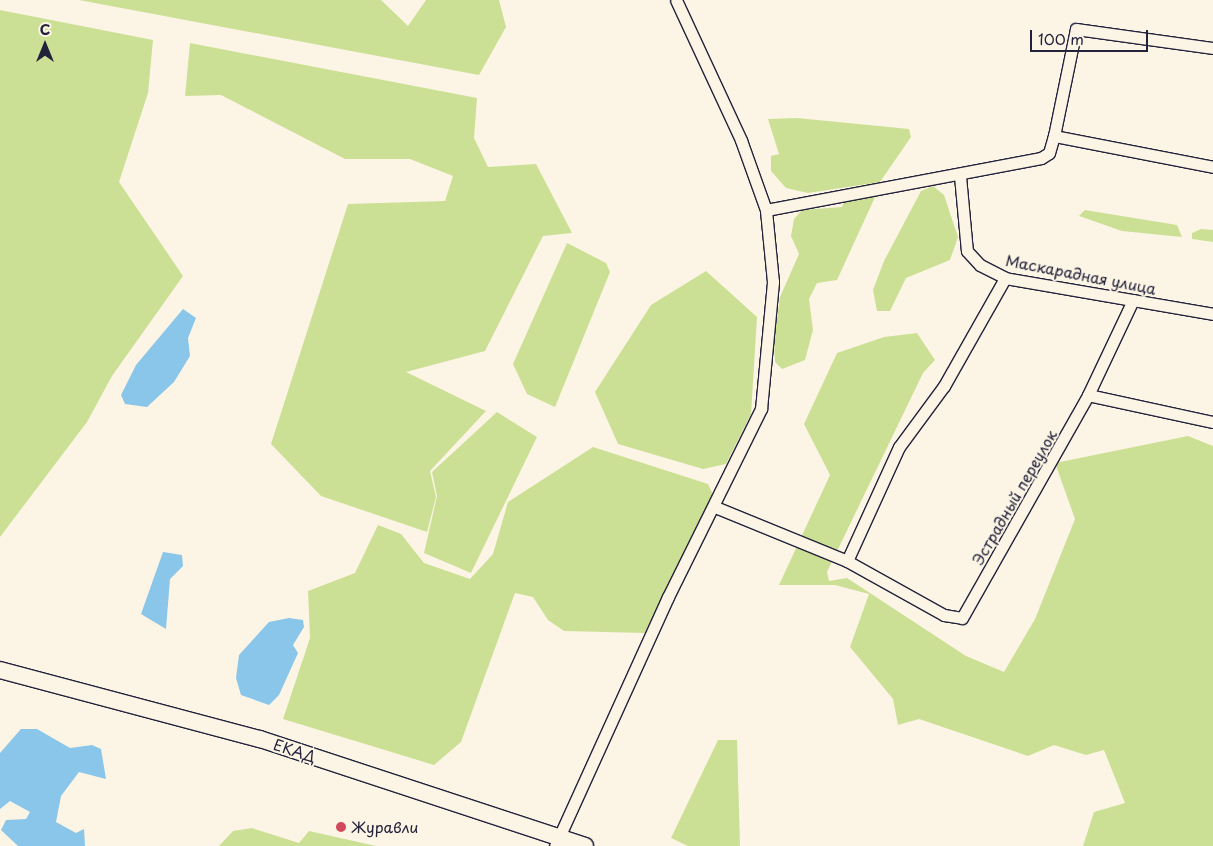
<!DOCTYPE html>
<html>
<head>
<meta charset="utf-8">
<style>
	body { margin:0 }
	#map { position:relative; width:1213px; height:846px; overflow:hidden; background:#fcf5e5; font-family:"Playpen Sans",sans-serif }
	div>[style] { position:absolute }
	.green>* { inset:0; background:#cce095 }
	.water>* { inset:0; background:#8ac5ea }
	.roads { filter:drop-shadow(1px 0 #22223b) drop-shadow(-1px 0 #22223b) drop-shadow(0 1px #22223b) drop-shadow(0 -1px #22223b) }
	.minor>* { height:11px; margin:-5.5px; padding:0 5.5px; transform-origin:5.5px; border-radius:5.5px; background:#fcf5e5 }
	.highway>* { height:16px; margin:-8px; padding:0 8px; transform-origin:8px; border-radius:8px; background:#fcf5e5 }
	.dots>* { width:14px; height:14px; translate:-50% -50%; box-sizing:border-box; border:2px solid #fcf5e5; border-radius:50% }
	span { translate:-50% -50%; white-space:nowrap; text-align:center; line-height:1.15; -webkit-text-stroke:4px #fcf5e5; paint-order:stroke }
	.street-label { font-size:15px; color:#22223b }
	.poi-label { font-size:15px; color:#22223b }
	.left { translate:0 -50%; text-align:left }
	.north { position:absolute; left:20px; top:20px; width:50px; height:50px; -webkit-text-stroke:4px #fcf5e5; paint-order:stroke; rotate:0deg; font-size:14px; font-weight:700; line-height:20px; text-align:center; color:#22223b }
	.north::after { content:''; display:block; margin:auto; width:18px; height:22px; background:#22223b; clip-path:polygon(50% 0,100% 100%,50% 72%,0 100%) }
	.scale { position:absolute; left:1030px; top:30px; width:118px; height:22px; box-sizing:border-box; border:2px solid #22223b; border-top:0; padding-left:6px; font-size:15px; line-height:18px; white-space:nowrap; color:#22223b; -webkit-text-stroke:4px #fcf5e5; paint-order:stroke }
</style>
</head>
<body>
<div id="map">
	<div class="green">
		<div style="clip-path:polygon(79px 0,381px 0,408px 26px,426px 0,499px 0,506px 27px,479px 75px)"></div>
		<div style="clip-path:polygon(0 10px,153px 40px,148px 93px,119px 182px,183px 276px,112px 376px,87px 422px,0 537px)"></div>
		<div style="clip-path:polygon(190px 43px,477px 98px,474px 138px,488px 167px,536px 164px,572px 233px,543px 236px,485px 351px,406px 372px,486px 411px,430px 471px,436px 497px,427px 532px,321px 496px,271px 444px,348px 204px,445px 201px,453px 176px,410px 159px,345px 159px,221px 95px,185px 96px)"></div>
		<div style="clip-path:polygon(797px 118px,909px 129px,911px 137px,880px 182px,808px 193px,786px 188px,771px 171px,771px 156px,779px 154px,768px 119px)"></div>
		<div style="clip-path:polygon(933px 186px,944px 195px,958px 237px,950px 260px,906px 278px,890px 311px,877px 311px,873px 290px,884px 261px,921px 191px)"></div>
		<div style="clip-path:polygon(876px 195px,837px 280px,817px 283px,809px 299px,813px 330px,805px 360px,782px 369px,775px 362px,774px 340px,780px 297px,799px 254px,791px 236px,794px 219px,802px 210px,842px 207px,845px 198px)"></div>
		<div style="clip-path:polygon(1085px 210px,1177px 225px,1182px 237px,1122px 231px,1079px 216px)"></div>
		<div style="clip-path:polygon(1201px 229px,1213px 230px,1213px 242px,1192px 239px,1192px 233px)"></div>
		<div style="clip-path:polygon(567px 243px,606px 263px,610px 272px,555px 407px,527px 394px,513px 364px)"></div>
		<div style="clip-path:polygon(706px 271px,757px 317px,751px 414px,726px 464px,703px 469px,618px 444px,595px 392px,651px 305px)"></div>
		<div style="clip-path:polygon(917px 333px,935px 360px,923px 373px,827px 572px,829px 581px,847px 578px,966px 656px,1004px 672px,1035px 619px,1075px 519px,1055px 463px,1188px 436px,1213px 446px,1213px 846px,1083px 846px,1094px 812px,1125px 803px,1104px 750px,1086px 755px,1054px 745px,1028px 756px,919px 719px,898px 725px,893px 699px,850px 647px,869px 594px,835px 585px,779px 585px,830px 475px,804px 424px,837px 353px,884px 337px)"></div>
		<div style="clip-path:polygon(497px 412px,537px 437px,471px 573px,424px 553px,437px 496px,432px 472px)"></div>
		<div style="clip-path:polygon(593px 447px,708px 484px,714px 497px,645px 633px,564px 631px,548px 620px,533px 597px,515px 593px,461px 742px,434px 765px,283px 719px,310px 638px,308px 591px,355px 573px,378px 525px,401px 534px,424px 563px,470px 579px,493px 554px,508px 502px)"></div>
		<div style="clip-path:polygon(718px 740px,737px 740px,740px 846px,688px 846px,671px 838px)"></div>
		<div style="clip-path:polygon(252px 828px,299px 843px,309px 831px,376px 846px,219px 846px,233px 831px)"></div>
	</div>
	<div class="water">
		<div style="clip-path:polygon(183px 309px,196px 318px,188px 338px,190px 356px,174px 382px,147px 407px,125px 404px,121px 395px,136px 365px)"></div>
		<div style="clip-path:polygon(163px 552px,182px 555px,183px 566px,170px 579px,166px 629px,141px 614px)"></div>
		<div style="clip-path:polygon(289px 618px,303px 620px,304px 627px,293px 645px,298px 653px,279px 695px,269px 705px,241px 695px,236px 678px,239px 655px,269px 622px)"></div>
		<div style="clip-path:polygon(21px 729px,37px 729px,70px 748px,92px 745px,101px 749px,106px 779px,79px 772px,61px 796px,56px 822px,76px 833px,84px 829px,85px 846px,18px 846px,1px 830px,6px 820px,26px 819px,30px 812px,10px 801px,0 809px,0 753px)"></div>
	</div>
	<div class="roads">
		<div class="minor">
			<div style="left:1054px;top:136px;width:162px;rotate:11deg"></div>
			<div style="left:960px;top:176px;width:75px;rotate:84.7deg"></div>
			<div style="left:967px;top:251px;width:19px;rotate:47deg"></div>
			<div style="left:980px;top:265px;width:28px;rotate:27deg"></div>
			<div style="left:1005px;top:278px;width:211px;rotate:9.8deg"></div>
			<div style="left:766px;top:210px;width:280px;rotate:-10.7deg"></div>
			<div style="left:1041px;top:158px;width:9px;rotate:-32deg"></div>
			<div style="left:1049px;top:153px;width:18px;rotate:-74deg"></div>
			<div style="left:1054px;top:136px;width:109px;rotate:-78.4deg"></div>
			<div style="left:1076px;top:29px;width:138px;rotate:7.9deg"></div>
			<div style="left:1133px;top:300px;width:105px;rotate:115.3deg"></div>
			<div style="left:1088px;top:395px;width:128px;rotate:12.2deg"></div>
			<div style="left:715px;top:507px;width:143px;rotate:22.2deg"></div>
			<div style="left:847px;top:561px;width:111px;rotate:29.1deg"></div>
			<div style="left:944px;top:615px;width:18px;rotate:9deg"></div>
			<div style="left:962px;top:618px;width:256px;rotate:-60.5deg"></div>
			<div style="left:847px;top:561px;width:125px;rotate:-65.5deg"></div>
			<div style="left:899px;top:447px;width:76px;rotate:-53.6deg"></div>
			<div style="left:944px;top:386px;width:124px;rotate:-60.5deg"></div>
			<div style="left:555px;top:846px;width:273px;rotate:-65.6deg"></div>
			<div style="left:668px;top:597px;width:210px;rotate:-63.7deg"></div>
			<div style="left:761px;top:409px;width:128px;rotate:-84.6deg"></div>
			<div style="left:773px;top:282px;width:72px;rotate:-95.6deg"></div>
			<div style="left:766px;top:210px;width:74px;rotate:-109.7deg"></div>
			<div style="left:741px;top:140px;width:154px;rotate:-114.9deg"></div>
		</div>
		<div class="highway">
			<div style="left:0;top:670px;width:269px;rotate:14.9deg"></div>
			<div style="left:260px;top:739px;width:342px;rotate:18.2deg"></div>
		</div>
	</div>
	<div class="dots">
		<div style="left:341px;top:827px;background:#d1495b"></div>
	</div>
	<div class="street-label">
		<span style="left:1081px;top:274px;rotate:11deg">Маскарадная улица</span>
		<span style="left:1014px;top:497px;rotate:-60deg">Эстрадный переулок</span>
		<span style="left:295px;top:750px;rotate:18deg">ЕКАД</span>
	</div>
	<div class="poi-label">
		<span class="left" style="left:351px;top:827px">Журавли</span>
	</div>
	<div class="north">С</div>
	<div class="scale">100 m</div>
</div>
</body>
</html>
